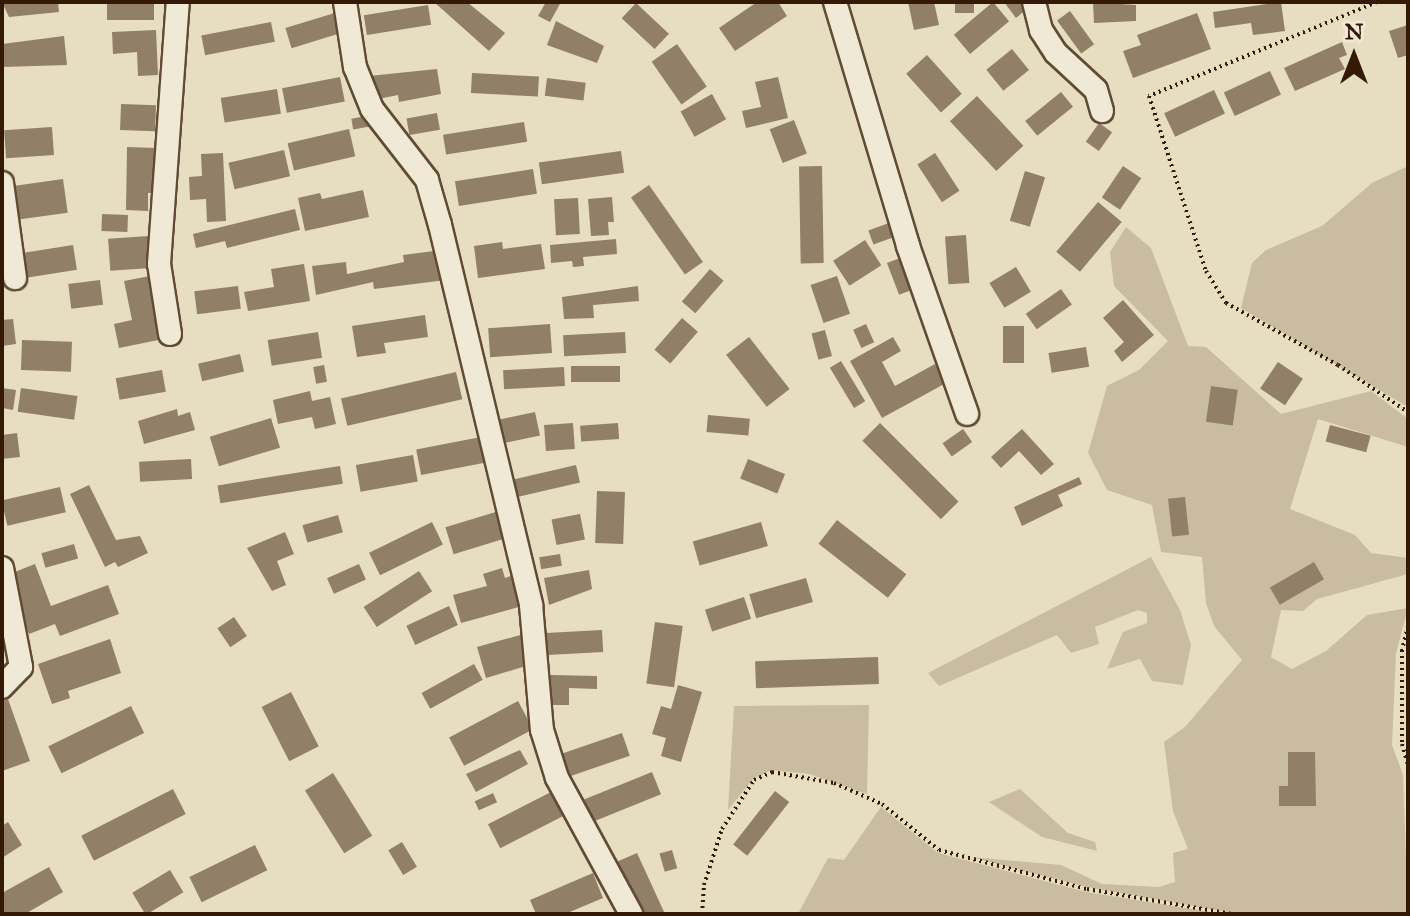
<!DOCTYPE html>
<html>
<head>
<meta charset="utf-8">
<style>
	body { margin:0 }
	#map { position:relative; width:1410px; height:916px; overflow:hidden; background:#e7ddc0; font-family:"IM FELL Great Primer",serif }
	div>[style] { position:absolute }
	.green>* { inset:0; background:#c9bca0 }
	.building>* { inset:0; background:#917f67; transform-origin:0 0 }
	.path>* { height:4px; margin-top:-2px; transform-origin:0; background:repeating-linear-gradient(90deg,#341a06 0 2px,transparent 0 6px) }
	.roads { filter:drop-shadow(2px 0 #614b34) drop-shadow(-2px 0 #614b34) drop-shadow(0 2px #614b34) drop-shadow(0 -2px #614b34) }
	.minor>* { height:22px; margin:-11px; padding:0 11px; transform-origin:11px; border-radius:11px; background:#efe9d6 }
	span { translate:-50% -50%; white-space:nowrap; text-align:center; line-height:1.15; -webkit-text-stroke:8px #efe9d6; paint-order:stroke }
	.frame { position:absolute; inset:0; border:4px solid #341a06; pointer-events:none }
	.north { position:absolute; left:1314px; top:16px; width:80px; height:80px; -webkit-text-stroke:6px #efe9d6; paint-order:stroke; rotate:0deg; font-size:22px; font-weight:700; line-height:32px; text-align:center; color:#341a06 }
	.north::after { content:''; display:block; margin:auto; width:28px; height:36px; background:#341a06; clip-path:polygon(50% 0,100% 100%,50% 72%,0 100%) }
</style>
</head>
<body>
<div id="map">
	<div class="green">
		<div style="clip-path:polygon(1408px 166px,1408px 407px,1241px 308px,1252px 263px,1266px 250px,1322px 226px,1372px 183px)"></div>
		<div style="clip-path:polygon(1126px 227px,1151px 248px,1188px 346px,1206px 347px,1281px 414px,1371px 391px,1408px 419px,1408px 447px,1318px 419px,1290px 509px,1355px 535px,1371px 553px,1408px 558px,1408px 574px,1317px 599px,1303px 611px,1281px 610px,1271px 657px,1292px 669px,1326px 651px,1367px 615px,1408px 608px,1396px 653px,1392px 745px,1403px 775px,1408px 914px,1239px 914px,1087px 887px,971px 857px,1061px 865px,1102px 884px,1159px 887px,1175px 882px,1173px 853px,1188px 849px,1173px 811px,1164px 742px,1185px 727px,1242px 660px,1214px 626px,1206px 603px,1202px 557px,1161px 552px,1152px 505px,1107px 490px,1088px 453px,1107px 386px,1139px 370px,1168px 341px,1114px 286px,1110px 252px)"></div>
		<div style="clip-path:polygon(1151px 557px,1180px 610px,1191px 645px,1183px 685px,1152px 681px,1140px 659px,1107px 669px,1123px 632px,1147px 623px,1147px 613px,1138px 610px,1095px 627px,1099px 644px,1071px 653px,1057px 635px,939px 686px,928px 673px)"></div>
		<div style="clip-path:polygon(869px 705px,867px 794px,809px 774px,771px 770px,753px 779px,728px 810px,734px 706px)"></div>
		<div style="clip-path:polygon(1020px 789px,1068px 833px,1095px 842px,1097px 851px,1042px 837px,989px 802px)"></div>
		<div style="clip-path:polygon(881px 807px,938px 853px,1086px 892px,1222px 914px,798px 914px,828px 858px,844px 860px)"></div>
	</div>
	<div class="building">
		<div style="clip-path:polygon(2px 2px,58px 2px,59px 12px,9px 17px)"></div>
		<div style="left:107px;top:2px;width:47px;height:18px"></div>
		<div style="clip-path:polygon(434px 2px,467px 2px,505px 33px,489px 51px)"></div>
		<div style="clip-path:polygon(546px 2px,561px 2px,550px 22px,538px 16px)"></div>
		<div style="clip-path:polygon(757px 2px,778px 2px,787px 16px,735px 51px,719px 28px)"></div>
		<div style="clip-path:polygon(908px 2px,934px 2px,939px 25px,914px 30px)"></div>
		<div style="left:955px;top:2px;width:19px;height:11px"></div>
		<div style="left:993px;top:2px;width:25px;height:51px;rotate:50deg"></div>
		<div style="clip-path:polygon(1004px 2px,1022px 2px,1027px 9px,1016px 18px)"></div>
		<div style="clip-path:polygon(1093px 2px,1136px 5px,1136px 21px,1094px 23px)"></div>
		<div style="clip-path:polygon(1281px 2px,1285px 31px,1253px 35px,1251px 23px,1215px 28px,1213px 12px)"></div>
		<div style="left:636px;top:3px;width:45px;height:21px;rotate:43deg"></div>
		<div style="left:428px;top:5px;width:20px;height:65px;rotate:81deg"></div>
		<div style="left:1070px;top:11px;width:41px;height:16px;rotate:54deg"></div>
		<div style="left:338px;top:12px;width:21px;height:55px;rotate:73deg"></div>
		<div style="clip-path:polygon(1197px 13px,1211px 49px,1133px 78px,1123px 51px,1141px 45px,1137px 35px)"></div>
		<div style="clip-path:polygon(556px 21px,604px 46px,597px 63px,547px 45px)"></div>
		<div style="left:271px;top:22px;width:20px;height:71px;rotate:79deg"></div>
		<div style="clip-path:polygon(1408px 25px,1408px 55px,1398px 58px,1389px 31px)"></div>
		<div style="clip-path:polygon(156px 30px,158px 75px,138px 76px,137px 52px,113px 54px,112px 32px)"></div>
		<div style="clip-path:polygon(64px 36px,67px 65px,2px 67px,2px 44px)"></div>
		<div style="clip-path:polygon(1342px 42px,1347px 55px,1339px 58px,1345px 69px,1295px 91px,1284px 68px)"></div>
		<div style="left:677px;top:44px;width:52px;height:31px;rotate:55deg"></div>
		<div style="left:1012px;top:49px;width:27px;height:33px;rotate:51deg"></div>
		<div style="left:927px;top:55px;width:52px;height:28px;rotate:48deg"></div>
		<div style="clip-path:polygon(437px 69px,441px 94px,399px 102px,398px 95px,373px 100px,369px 76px)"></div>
		<div style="left:1270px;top:71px;width:26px;height:51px;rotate:65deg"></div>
		<div style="left:472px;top:73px;width:67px;height:20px;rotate:3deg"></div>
		<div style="left:340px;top:77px;width:25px;height:59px;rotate:79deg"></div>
		<div style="clip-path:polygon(778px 77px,788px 118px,746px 128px,742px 111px,761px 107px,755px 82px)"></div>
		<div style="left:547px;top:78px;width:39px;height:18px;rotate:7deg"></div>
		<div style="left:277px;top:89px;width:25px;height:57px;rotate:81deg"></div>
		<div style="left:1214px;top:90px;width:26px;height:55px;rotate:65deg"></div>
		<div style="left:1061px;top:92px;width:19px;height:46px;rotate:51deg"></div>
		<div style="left:712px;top:94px;width:29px;height:36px;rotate:61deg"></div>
		<div style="left:977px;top:96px;width:68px;height:37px;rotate:47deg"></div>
		<div style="left:121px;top:104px;width:35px;height:26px;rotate:2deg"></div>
		<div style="left:437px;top:113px;width:17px;height:31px;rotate:80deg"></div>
		<div style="left:372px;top:115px;width:11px;height:21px;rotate:80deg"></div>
		<div style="left:794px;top:120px;width:36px;height:26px;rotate:69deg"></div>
		<div style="left:524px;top:122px;width:20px;height:82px;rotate:81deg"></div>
		<div style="left:1099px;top:123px;width:16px;height:23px;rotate:35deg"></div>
		<div style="left:52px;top:127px;width:28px;height:48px;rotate:86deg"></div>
		<div style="left:349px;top:129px;width:28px;height:63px;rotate:77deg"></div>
		<div style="clip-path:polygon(127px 147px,157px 148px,156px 193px,148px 193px,148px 211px,126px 210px)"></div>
		<div style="left:284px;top:150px;width:27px;height:57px;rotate:77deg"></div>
		<div style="left:621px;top:151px;width:22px;height:83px;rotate:82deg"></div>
		<div style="clip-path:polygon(223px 153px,226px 221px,207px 222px,206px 199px,190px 200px,189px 177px,202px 176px,201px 154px)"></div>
		<div style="left:935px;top:153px;width:45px;height:21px;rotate:57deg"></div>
		<div style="left:822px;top:166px;width:97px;height:23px;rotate:89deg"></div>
		<div style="left:1123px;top:166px;width:22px;height:38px;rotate:34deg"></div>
		<div style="left:533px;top:169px;width:25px;height:79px;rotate:81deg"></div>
		<div style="left:1025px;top:171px;width:21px;height:52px;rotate:17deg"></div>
		<div style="left:63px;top:179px;width:34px;height:57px;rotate:82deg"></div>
		<div style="left:649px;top:185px;width:94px;height:22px;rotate:55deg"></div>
		<div style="clip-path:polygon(363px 190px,369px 217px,305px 231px,298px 198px,320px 193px,322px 199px)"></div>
		<div style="clip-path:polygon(612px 197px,614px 222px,608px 222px,609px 235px,591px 236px,588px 199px)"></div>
		<div style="left:578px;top:198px;width:36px;height:24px;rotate:87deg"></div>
		<div style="left:1098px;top:202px;width:31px;height:65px;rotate:40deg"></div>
		<div style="clip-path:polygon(295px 209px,300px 230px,227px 248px,225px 241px,196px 248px,193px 234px)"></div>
		<div style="left:102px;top:214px;width:26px;height:17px;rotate:2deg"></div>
		<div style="left:889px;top:223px;width:15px;height:22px;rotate:70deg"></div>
		<div style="left:966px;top:235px;width:48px;height:21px;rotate:86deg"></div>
		<div style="left:149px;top:236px;width:32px;height:41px;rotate:86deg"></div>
		<div style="clip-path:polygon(616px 239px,617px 254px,583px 257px,584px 266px,573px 267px,572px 261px,551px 263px,550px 245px)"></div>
		<div style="left:865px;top:240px;width:30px;height:38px;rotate:57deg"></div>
		<div style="clip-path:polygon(502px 242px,503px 249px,541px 244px,545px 269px,478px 278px,474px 246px)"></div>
		<div style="left:73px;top:245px;width:25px;height:56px;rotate:81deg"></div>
		<div style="clip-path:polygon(442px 250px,446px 280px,374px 289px,373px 282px,316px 295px,312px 266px,346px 262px,347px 274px,404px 262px,403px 255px)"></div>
		<div style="left:900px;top:258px;width:34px;height:14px;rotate:69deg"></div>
		<div style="clip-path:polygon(304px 264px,310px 301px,248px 311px,244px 292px,274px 287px,271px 269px)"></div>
		<div style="left:1016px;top:267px;width:29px;height:31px;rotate:59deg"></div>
		<div style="left:710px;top:269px;width:18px;height:43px;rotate:41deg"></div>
		<div style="clip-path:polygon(150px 276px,163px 339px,119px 348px,114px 324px,132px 320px,124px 281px)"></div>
		<div style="left:837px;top:276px;width:40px;height:28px;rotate:71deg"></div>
		<div style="left:100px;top:280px;width:25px;height:32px;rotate:83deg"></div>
		<div style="left:238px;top:286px;width:23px;height:44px;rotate:83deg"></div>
		<div style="clip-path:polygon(638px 286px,639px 301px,593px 305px,594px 318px,564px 319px,562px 297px)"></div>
		<div style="left:1061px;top:289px;width:19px;height:43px;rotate:55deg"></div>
		<div style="clip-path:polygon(1123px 300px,1154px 335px,1122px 362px,1114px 351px,1124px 342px,1103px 318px)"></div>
		<div style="clip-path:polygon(425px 315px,428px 337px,384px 343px,386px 353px,357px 357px,352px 326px)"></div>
		<div style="left:682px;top:318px;width:21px;height:42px;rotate:41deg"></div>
		<div style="clip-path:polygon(13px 319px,16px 344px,2px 346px,2px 320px)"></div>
		<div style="left:550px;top:324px;width:29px;height:62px;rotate:86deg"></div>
		<div style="left:866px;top:324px;width:20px;height:14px;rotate:66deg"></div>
		<div style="left:1003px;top:326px;width:21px;height:37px"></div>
		<div style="left:825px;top:330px;width:27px;height:14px;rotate:75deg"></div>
		<div style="left:318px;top:332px;width:26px;height:51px;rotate:81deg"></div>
		<div style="left:625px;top:332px;width:21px;height:62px;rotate:87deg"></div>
		<div style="left:749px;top:337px;width:66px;height:29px;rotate:52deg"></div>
		<div style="clip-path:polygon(893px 337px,901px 351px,882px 362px,895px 386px,935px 364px,946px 383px,882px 418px,850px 361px)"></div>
		<div style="left:22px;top:340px;width:50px;height:30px;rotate:2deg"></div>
		<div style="left:1086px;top:347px;width:20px;height:38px;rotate:81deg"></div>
		<div style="left:240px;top:354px;width:18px;height:43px;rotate:77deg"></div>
		<div style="left:841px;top:361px;width:47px;height:13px;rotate:59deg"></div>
		<div style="left:1278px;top:362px;width:30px;height:32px;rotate:34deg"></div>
		<div style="left:324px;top:365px;width:17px;height:11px;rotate:80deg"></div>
		<div style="left:620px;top:366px;width:16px;height:49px;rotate:90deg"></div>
		<div style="left:564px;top:367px;width:19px;height:61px;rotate:87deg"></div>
		<div style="left:162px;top:370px;width:22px;height:47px;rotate:80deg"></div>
		<div style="left:456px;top:372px;width:28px;height:118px;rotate:77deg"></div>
		<div style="left:1211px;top:386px;width:27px;height:36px;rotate:8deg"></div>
		<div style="clip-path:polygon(2px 388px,16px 390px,13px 410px,2px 408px)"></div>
		<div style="left:21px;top:388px;width:57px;height:24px;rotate:8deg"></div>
		<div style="clip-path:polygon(310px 391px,312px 401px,330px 397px,336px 424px,315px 429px,312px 417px,278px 424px,273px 400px)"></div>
		<div style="clip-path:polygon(177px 409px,178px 416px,190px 412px,195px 430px,144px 444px,138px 421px)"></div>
		<div style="left:535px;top:412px;width:24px;height:41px;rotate:78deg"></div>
		<div style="left:708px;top:415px;width:42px;height:17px;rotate:5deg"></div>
		<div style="left:271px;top:418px;width:31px;height:64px;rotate:73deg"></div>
		<div style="left:573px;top:423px;width:26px;height:29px;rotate:86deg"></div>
		<div style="left:618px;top:423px;width:16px;height:38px;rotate:86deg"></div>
		<div style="left:880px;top:423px;width:111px;height:25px;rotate:45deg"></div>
		<div style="left:1330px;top:425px;width:42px;height:17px;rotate:15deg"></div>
		<div style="left:963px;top:429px;width:16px;height:25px;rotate:55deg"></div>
		<div style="clip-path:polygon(1022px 429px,1054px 464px,1041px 475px,1019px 451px,1001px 468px,991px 457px)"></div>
		<div style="clip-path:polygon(17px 433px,20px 457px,2px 459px,2px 435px)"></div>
		<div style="left:481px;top:437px;width:26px;height:66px;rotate:79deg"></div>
		<div style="left:413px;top:455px;width:27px;height:58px;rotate:80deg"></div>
		<div style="left:191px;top:459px;width:20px;height:52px;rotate:87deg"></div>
		<div style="left:748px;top:459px;width:40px;height:21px;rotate:22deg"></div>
		<div style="left:576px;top:465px;width:18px;height:70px;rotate:77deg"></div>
		<div style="left:340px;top:466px;width:18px;height:124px;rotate:81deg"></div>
		<div style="clip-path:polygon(1079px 477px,1082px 484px,1058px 495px,1063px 506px,1022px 526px,1014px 507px)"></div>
		<div style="clip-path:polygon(89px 485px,116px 540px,140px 536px,148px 553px,118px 567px,115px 562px,105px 567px,70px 494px)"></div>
		<div style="left:60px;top:487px;width:26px;height:60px;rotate:77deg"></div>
		<div style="left:597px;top:491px;width:28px;height:52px;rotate:2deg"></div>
		<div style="left:1185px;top:497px;width:38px;height:17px;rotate:84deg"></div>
		<div style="left:499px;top:511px;width:28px;height:56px;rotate:73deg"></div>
		<div style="left:580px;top:514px;width:26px;height:29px;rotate:79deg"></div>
		<div style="left:338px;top:515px;width:18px;height:37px;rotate:74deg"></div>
		<div style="left:837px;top:520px;width:88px;height:30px;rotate:38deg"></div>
		<div style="left:432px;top:522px;width:25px;height:70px;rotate:64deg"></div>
		<div style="left:761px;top:522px;width:25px;height:71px;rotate:74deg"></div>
		<div style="clip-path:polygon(285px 532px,294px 554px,277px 561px,286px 585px,272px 591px,247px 548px)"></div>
		<div style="left:74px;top:544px;width:15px;height:34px;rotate:74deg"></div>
		<div style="left:560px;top:554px;width:12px;height:21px;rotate:81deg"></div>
		<div style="left:1314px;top:562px;width:20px;height:51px;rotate:60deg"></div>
		<div style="clip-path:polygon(35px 564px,51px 606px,108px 585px,119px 614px,60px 636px,55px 624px,29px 634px,7px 575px)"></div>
		<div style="left:359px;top:564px;width:17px;height:35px;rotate:66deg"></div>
		<div style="clip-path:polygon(502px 568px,505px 578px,517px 574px,526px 605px,461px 623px,453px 595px,487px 586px,483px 574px)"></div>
		<div style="clip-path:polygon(589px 570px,592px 589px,549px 605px,544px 578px)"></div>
		<div style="left:419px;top:571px;width:24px;height:66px;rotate:57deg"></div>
		<div style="left:806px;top:578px;width:25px;height:59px;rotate:74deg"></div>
		<div style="left:744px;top:597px;width:23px;height:41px;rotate:72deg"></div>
		<div style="left:449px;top:606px;width:21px;height:47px;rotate:65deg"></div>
		<div style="left:234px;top:617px;width:23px;height:20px;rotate:56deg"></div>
		<div style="left:655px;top:622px;width:28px;height:62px;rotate:8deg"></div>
		<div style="left:602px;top:630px;width:22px;height:56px;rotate:87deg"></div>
		<div style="clip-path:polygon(524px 634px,531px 657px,524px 658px,526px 666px,486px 678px,477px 647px)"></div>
		<div style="clip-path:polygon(110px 639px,121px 673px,68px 691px,70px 698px,52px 704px,38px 664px)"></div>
		<div style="left:878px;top:657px;width:27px;height:123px;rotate:88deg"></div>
		<div style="left:474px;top:664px;width:18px;height:60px;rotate:61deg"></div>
		<div style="clip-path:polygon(550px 675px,597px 676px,597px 689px,569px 688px,569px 705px,550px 705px)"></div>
		<div style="clip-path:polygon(678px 685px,702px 692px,681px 762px,661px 756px,666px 738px,652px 734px,661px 706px,671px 709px)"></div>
		<div style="left:291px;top:692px;width:61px;height:33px;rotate:63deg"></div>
		<div style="clip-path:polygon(8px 699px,30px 761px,2px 771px,2px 701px)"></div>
		<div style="left:518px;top:701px;width:32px;height:78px;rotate:62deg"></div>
		<div style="left:131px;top:706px;width:30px;height:92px;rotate:64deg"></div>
		<div style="left:622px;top:733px;width:24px;height:67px;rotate:71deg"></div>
		<div style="clip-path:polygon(520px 750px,528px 764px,476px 792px,466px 774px)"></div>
		<div style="clip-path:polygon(1288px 752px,1315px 752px,1316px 806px,1279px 806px,1279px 786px,1288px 786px)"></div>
		<div style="left:652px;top:772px;width:24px;height:78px;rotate:68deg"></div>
		<div style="left:333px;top:773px;width:74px;height:33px;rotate:58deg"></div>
		<div style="left:173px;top:789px;width:28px;height:103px;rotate:63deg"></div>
		<div style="left:553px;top:791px;width:27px;height:73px;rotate:63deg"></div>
		<div style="left:775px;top:791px;width:18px;height:68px;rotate:38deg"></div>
		<div style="left:493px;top:793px;width:10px;height:20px;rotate:66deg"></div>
		<div style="clip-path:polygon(8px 822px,22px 845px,2px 858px,2px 826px)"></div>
		<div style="left:402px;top:842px;width:29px;height:16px;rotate:59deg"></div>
		<div style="left:255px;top:845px;width:28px;height:73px;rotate:64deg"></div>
		<div style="left:672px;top:850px;width:19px;height:13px;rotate:74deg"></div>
		<div style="clip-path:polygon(637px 853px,665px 914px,638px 914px,614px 863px)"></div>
		<div style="clip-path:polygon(49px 867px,63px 892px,25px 914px,2px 914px,2px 893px)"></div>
		<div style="left:170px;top:870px;width:26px;height:44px;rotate:59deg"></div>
		<div style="clip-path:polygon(593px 873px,603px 898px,565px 914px,536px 914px,530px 900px)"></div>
	</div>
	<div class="path">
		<div style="left:1377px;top:2px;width:247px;rotate:157.6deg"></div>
		<div style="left:1149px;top:96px;width:184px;rotate:72deg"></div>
		<div style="left:1206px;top:271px;width:38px;rotate:58deg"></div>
		<div style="left:1226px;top:303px;width:128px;rotate:29deg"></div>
		<div style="left:1338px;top:365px;width:84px;rotate:33.9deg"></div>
		<div style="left:1408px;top:626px;width:25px;rotate:104deg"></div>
		<div style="left:1402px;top:650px;width:94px;rotate:90deg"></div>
		<div style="left:1402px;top:744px;width:22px;rotate:74deg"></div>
		<div style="left:702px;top:914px;width:29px;rotate:-86deg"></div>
		<div style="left:704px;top:885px;width:59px;rotate:-72.2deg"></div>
		<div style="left:722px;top:829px;width:59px;rotate:-56.9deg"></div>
		<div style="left:754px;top:780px;width:20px;rotate:-24deg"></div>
		<div style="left:772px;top:772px;width:63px;rotate:10.1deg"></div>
		<div style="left:834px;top:783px;width:52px;rotate:23.6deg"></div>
		<div style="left:882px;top:804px;width:73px;rotate:38.9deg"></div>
		<div style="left:939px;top:850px;width:153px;rotate:14.8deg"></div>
		<div style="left:1087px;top:889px;width:147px;rotate:9.8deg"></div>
	</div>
	<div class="roads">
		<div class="minor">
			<div style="left:345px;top:2px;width:66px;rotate:81.3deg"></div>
			<div style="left:355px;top:67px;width:45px;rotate:68deg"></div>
			<div style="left:372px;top:109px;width:90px;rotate:52.2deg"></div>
			<div style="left:427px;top:180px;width:47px;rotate:73.9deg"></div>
			<div style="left:440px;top:225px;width:391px;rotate:76.5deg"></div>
			<div style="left:531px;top:605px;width:125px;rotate:85deg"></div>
			<div style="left:542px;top:730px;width:50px;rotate:72.6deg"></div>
			<div style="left:557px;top:778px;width:155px;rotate:61.4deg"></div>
			<div style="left:835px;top:2px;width:255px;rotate:73.3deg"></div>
			<div style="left:908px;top:246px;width:178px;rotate:70.6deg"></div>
			<div style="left:1034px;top:2px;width:29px;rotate:76deg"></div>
			<div style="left:1041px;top:30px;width:27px;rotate:57deg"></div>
			<div style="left:1056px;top:53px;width:54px;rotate:42.8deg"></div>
			<div style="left:1096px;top:90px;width:22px;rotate:74deg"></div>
			<div style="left:2px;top:183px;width:96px;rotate:82.2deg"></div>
			<div style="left:170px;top:334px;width:71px;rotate:-98.9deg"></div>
			<div style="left:159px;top:264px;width:263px;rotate:-85.9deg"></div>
			<div style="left:2px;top:568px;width:101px;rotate:79.1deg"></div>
			<div style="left:21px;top:667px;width:28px;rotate:134deg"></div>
		</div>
	</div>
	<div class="frame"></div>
	<div class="north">N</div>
</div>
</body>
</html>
